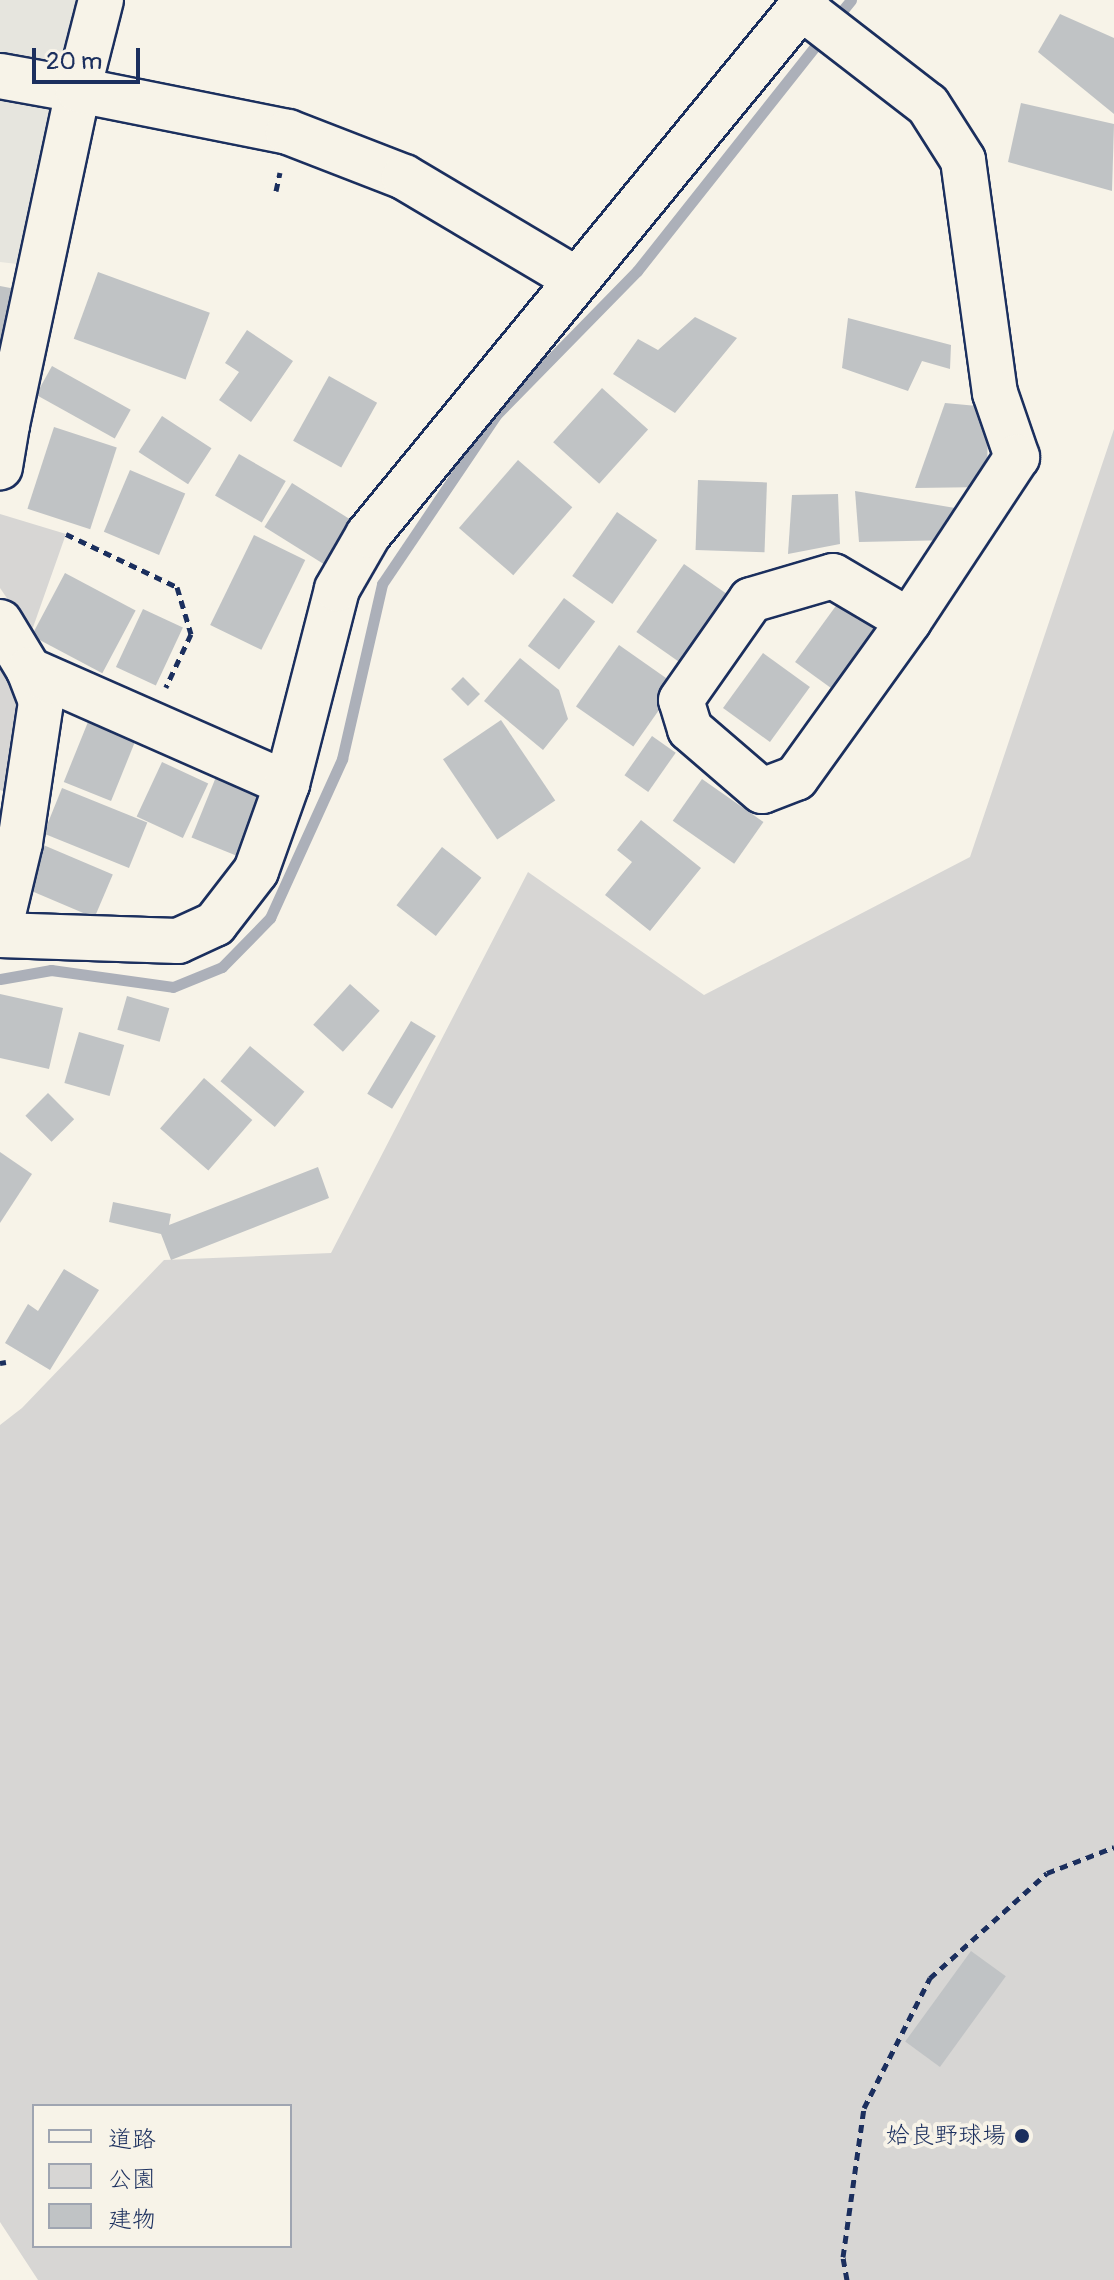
<!DOCTYPE html>
<html>
<head>
<meta charset="utf-8">
<style>
	body { margin:0 }
	#map { position:relative; width:1114px; height:2280px; overflow:hidden; background:#f7f3e8; font-family:Pangolin,"Klee One",sans-serif }
	div>[style] { position:absolute }
	.built>* { inset:0; background:#e6e5de }
	.green>* { inset:0; background:#d7d6d4 }
	.stream>* { height:11px; margin:-5.5px; padding:0 5.5px; transform-origin:5.5px; border-radius:5.5px; background:#acb0b9 }
	.building>* { inset:0; background:#c0c3c5; transform-origin:0 0 }
	.path>* { height:5px; margin-top:-2.5px; transform-origin:0; background:repeating-linear-gradient(90deg,#1b2f5e 0 8px,transparent 0 14px) }
	.roads { filter:drop-shadow(2px 0 #1b2f5e) drop-shadow(-2px 0 #1b2f5e) drop-shadow(0 2px #1b2f5e) drop-shadow(0 -2px #1b2f5e) }
	.minor>* { height:44px; margin:-22px; padding:0 22px; transform-origin:22px; border-radius:22px; background:#f7f3e8 }
	.dots>* { width:22px; height:22px; translate:-50% -50%; box-sizing:border-box; border:4px solid #f7f3e8; border-radius:50% }
	span { translate:-50% -50%; white-space:nowrap; text-align:center; line-height:1.15; -webkit-text-stroke:8px #f7f3e8; paint-order:stroke }
	.poi-label { font-size:24px; color:#1b2f5e }
	.right { translate:-100% -50%; text-align:right }
	.legend { position:absolute; left:32px; top:2104px; width:260px; height:144px; box-sizing:border-box; background:#f7f3e8; border:2px solid #9fa5b1; margin:0; padding:10px 14px; list-style:none; font-size:24px; color:#1b2f5e }
	.legend li { display:flex; align-items:center; gap:16px; height:40px }
	.legend b { width:40px; border:2px solid #9fa5b1 }
	.scale { position:absolute; left:32px; top:48px; width:108px; height:36px; box-sizing:border-box; border:4px solid #1b2f5e; border-top:0; padding-left:10px; font-size:24px; line-height:28px; white-space:nowrap; color:#1b2f5e; -webkit-text-stroke:6px #f7f3e8; paint-order:stroke }
</style>
</head>
<body>
<div id="map">
	<div class="built">
		<div style="clip-path:polygon(0 0,112px 0,52px 268px,0 262px)"></div>
	</div>
	<div class="green">
		<div style="clip-path:polygon(evenodd,1114px 429px,1114px 2280px,38px 2280px,0 2222px,0 1425px,22px 1408px,164px 1260px,331px 1253px,528px 872px,704px 995px,970px 857px,1114px 429px,34px 2106px,290px 2106px,290px 2246px,34px 2246px,34px 2106px)"></div>
		<div style="clip-path:polygon(0 514px,66px 534px,31px 633px,0 588px)"></div>
		<div style="clip-path:polygon(0 656px,21px 719px,13px 795px,0 790px)"></div>
	</div>
	<div class="stream">
		<div style="left:834px;top:21px;width:27px;rotate:-51deg"></div>
		<div style="left:0;top:979px;width:52px;rotate:-10deg"></div>
		<div style="left:51px;top:970px;width:123px;rotate:7.9deg"></div>
		<div style="left:173px;top:987px;width:53px;rotate:-22.2deg"></div>
		<div style="left:222px;top:967px;width:69px;rotate:-45.6deg"></div>
		<div style="left:270px;top:918px;width:175px;rotate:-65.6deg"></div>
		<div style="left:342px;top:759px;width:180px;rotate:-77.1deg"></div>
		<div style="left:382px;top:584px;width:204px;rotate:-56deg"></div>
		<div style="left:496px;top:415px;width:202px;rotate:-45.6deg"></div>
		<div style="left:637px;top:271px;width:301px;rotate:-51.6deg"></div>
	</div>
	<div class="building">
		<div style="clip-path:polygon(1060px 14px,1114px 38px,1114px 114px,1038px 52px)"></div>
		<div style="clip-path:polygon(1021px 103px,1114px 124px,1112px 191px,1008px 162px)"></div>
		<div style="left:98px;top:272px;width:119px;height:71px;rotate:20deg"></div>
		<div style="clip-path:polygon(0 286px,26px 291px,0 393px)"></div>
		<div style="clip-path:polygon(695px 317px,737px 338px,675px 413px,613px 374px,638px 339px,658px 350px)"></div>
		<div style="clip-path:polygon(848px 318px,951px 345px,950px 369px,922px 361px,908px 391px,842px 368px)"></div>
		<div style="clip-path:polygon(247px 330px,293px 361px,251px 422px,219px 400px,239px 372px,225px 363px)"></div>
		<div style="left:52px;top:366px;width:90px;height:33px;rotate:29deg"></div>
		<div style="left:329px;top:376px;width:55px;height:74px;rotate:29deg"></div>
		<div style="left:602px;top:388px;width:62px;height:73px;rotate:42deg"></div>
		<div style="clip-path:polygon(945px 403px,988px 407px,987px 487px,915px 488px)"></div>
		<div style="left:162px;top:416px;width:59px;height:43px;rotate:33deg"></div>
		<div style="left:54px;top:427px;width:66px;height:86px;rotate:18deg"></div>
		<div style="left:239px;top:454px;width:54px;height:48px;rotate:30deg"></div>
		<div style="left:518px;top:460px;width:72px;height:90px;rotate:41deg"></div>
		<div style="left:130px;top:470px;width:60px;height:67px;rotate:23deg"></div>
		<div style="left:698px;top:480px;width:69px;height:70px;rotate:2deg"></div>
		<div style="left:292px;top:483px;width:83px;height:52px;rotate:32deg"></div>
		<div style="clip-path:polygon(855px 491px,955px 508px,954px 540px,859px 542px)"></div>
		<div style="clip-path:polygon(838px 494px,840px 544px,788px 554px,792px 495px)"></div>
		<div style="left:617px;top:512px;width:49px;height:78px;rotate:35deg"></div>
		<div style="left:254px;top:535px;width:57px;height:100px;rotate:26deg"></div>
		<div style="left:684px;top:564px;width:55px;height:83px;rotate:35deg"></div>
		<div style="left:65px;top:573px;width:80px;height:71px;rotate:28deg"></div>
		<div style="left:564px;top:598px;width:39px;height:60px;rotate:37deg"></div>
		<div style="left:838px;top:603px;width:52px;height:73px;rotate:36deg"></div>
		<div style="left:143px;top:609px;width:44px;height:64px;rotate:25deg"></div>
		<div style="left:619px;top:645px;width:70px;height:75px;rotate:35deg"></div>
		<div style="left:763px;top:653px;width:58px;height:68px;rotate:36deg"></div>
		<div style="clip-path:polygon(520px 658px,559px 690px,568px 719px,543px 750px,484px 701px)"></div>
		<div style="left:463px;top:677px;width:24px;height:17px;rotate:45deg"></div>
		<div style="left:90px;top:717px;width:51px;height:70px;rotate:22deg"></div>
		<div style="left:501px;top:720px;width:97px;height:70px;rotate:56deg"></div>
		<div style="left:652px;top:736px;width:29px;height:48px;rotate:35deg"></div>
		<div style="left:162px;top:762px;width:51px;height:60px;rotate:25deg"></div>
		<div style="left:220px;top:767px;width:48px;height:76px;rotate:22deg"></div>
		<div style="left:702px;top:779px;width:75px;height:51px;rotate:35deg"></div>
		<div style="left:62px;top:788px;width:92px;height:49px;rotate:22deg"></div>
		<div style="clip-path:polygon(641px 820px,701px 868px,650px 931px,605px 895px,632px 862px,617px 850px)"></div>
		<div style="left:41px;top:844px;width:78px;height:47px;rotate:23deg"></div>
		<div style="left:442px;top:847px;width:50px;height:74px;rotate:38deg"></div>
		<div style="left:350px;top:984px;width:40px;height:55px;rotate:42deg"></div>
		<div style="clip-path:polygon(0 994px,63px 1008px,49px 1069px,0 1058px)"></div>
		<div style="left:127px;top:996px;width:44px;height:35px;rotate:16deg"></div>
		<div style="left:411px;top:1021px;width:29px;height:85px;rotate:31deg"></div>
		<div style="left:79px;top:1032px;width:47px;height:53px;rotate:16deg"></div>
		<div style="left:250px;top:1046px;width:71px;height:46px;rotate:40deg"></div>
		<div style="left:204px;top:1078px;width:64px;height:67px;rotate:41deg"></div>
		<div style="left:48px;top:1093px;width:37px;height:32px;rotate:45deg"></div>
		<div style="clip-path:polygon(0 1152px,32px 1174px,0 1223px)"></div>
		<div style="clip-path:polygon(318px 1167px,329px 1198px,171px 1260px,161px 1234px,109px 1222px,113px 1202px,171px 1214px,169px 1225px)"></div>
		<div style="clip-path:polygon(64px 1269px,99px 1290px,50px 1370px,5px 1343px,28px 1304px,38px 1311px)"></div>
		<div style="left:971px;top:1951px;width:43px;height:112px;rotate:36deg"></div>
	</div>
	<div class="path">
		<div style="left:276px;top:191px;width:19px;rotate:-78deg"></div>
		<div style="left:66px;top:534px;width:123px;rotate:25.5deg"></div>
		<div style="left:177px;top:587px;width:49px;rotate:73.4deg"></div>
		<div style="left:191px;top:634px;width:59px;rotate:115.3deg"></div>
		<div style="left:0;top:1363px;width:6px;rotate:-9deg"></div>
		<div style="left:847px;top:2280px;width:23px;rotate:-100deg"></div>
		<div style="left:843px;top:2257px;width:150px;rotate:-82deg"></div>
		<div style="left:864px;top:2108px;width:146px;rotate:-63.1deg"></div>
		<div style="left:930px;top:1978px;width:157px;rotate:-41.9deg"></div>
		<div style="left:1047px;top:1873px;width:72px;rotate:-21.2deg"></div>
	</div>
	<div class="roads">
		<div class="minor">
			<div style="left:801px;top:7px;width:160px;rotate:37.7deg"></div>
			<div style="left:928px;top:105px;width:65px;rotate:57.5deg"></div>
			<div style="left:963px;top:160px;width:235px;rotate:82.2deg"></div>
			<div style="left:995px;top:393px;width:68px;rotate:71deg"></div>
			<div style="left:1017px;top:457px;width:196px;rotate:123.4deg"></div>
			<div style="left:909px;top:621px;width:193px;rotate:125.7deg"></div>
			<div style="left:796px;top:778px;width:36px;rotate:159deg"></div>
			<div style="left:762px;top:791px;width:95px;rotate:-139.3deg"></div>
			<div style="left:690px;top:729px;width:30px;rotate:-107deg"></div>
			<div style="left:681px;top:700px;width:122px;rotate:-55deg"></div>
			<div style="left:751px;top:600px;width:85px;rotate:-16.3deg"></div>
			<div style="left:833px;top:576px;width:88px;rotate:30.6deg"></div>
			<div style="left:0;top:76px;width:79px;rotate:10.2deg"></div>
			<div style="left:78px;top:90px;width:93px;rotate:-75.7deg"></div>
			<div style="left:0;top:424px;width:7px;rotate:8deg"></div>
			<div style="left:7px;top:425px;width:43px;rotate:99.5deg"></div>
			<div style="left:7px;top:425px;width:342px;rotate:-78deg"></div>
			<div style="left:78px;top:90px;width:214px;rotate:11.3deg"></div>
			<div style="left:288px;top:132px;width:124px;rotate:21.2deg"></div>
			<div style="left:404px;top:177px;width:200px;rotate:30.7deg"></div>
			<div style="left:0;top:622px;width:56px;rotate:58.9deg"></div>
			<div style="left:29px;top:670px;width:34px;rotate:69deg"></div>
			<div style="left:41px;top:702px;width:143px;rotate:98.5deg"></div>
			<div style="left:20px;top:843px;width:86px;rotate:103.4deg"></div>
			<div style="left:29px;top:670px;width:282px;rotate:23.8deg"></div>
			<div style="left:0;top:935px;width:178px;rotate:1.9deg"></div>
			<div style="left:178px;top:941px;width:41px;rotate:-24.7deg"></div>
			<div style="left:215px;top:924px;width:67px;rotate:-52.3deg"></div>
			<div style="left:256px;top:871px;width:92px;rotate:-70.4deg"></div>
			<div style="left:287px;top:784px;width:201px;rotate:-75.6deg"></div>
			<div style="left:337px;top:589px;width:62px;rotate:-60.1deg"></div>
			<div style="left:368px;top:535px;width:692px;rotate:-50.63deg"></div>
		</div>
	</div>
	<div class="dots">
		<div style="left:1022px;top:2136px;background:#1b2f5e"></div>
	</div>
	<div class="poi-label">
		<span class="right" style="left:1006px;top:2136px">姶良野球場</span>
	</div>
	<ul class="legend">
	<li><b style="height:10px;background:#f7f3e8"></b>道路</li>
	<li><b style="height:22px;background:#d7d6d4"></b>公園</li>
	<li><b style="height:22px;background:#c0c3c5"></b>建物</li>
	</ul>
	<div class="scale">20 m</div>
</div>
</body>
</html>
